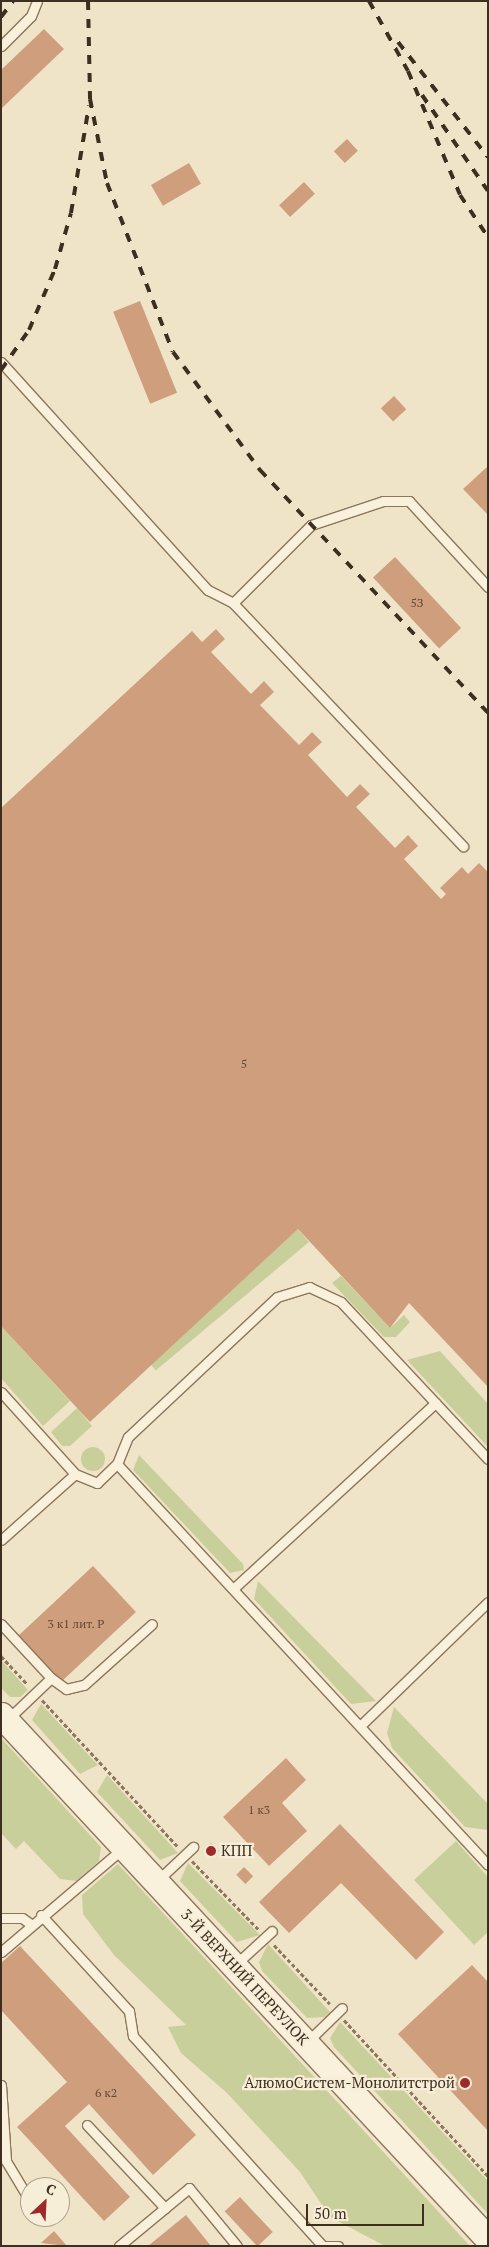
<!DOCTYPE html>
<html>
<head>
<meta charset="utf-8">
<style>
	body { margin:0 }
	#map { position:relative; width:489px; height:2247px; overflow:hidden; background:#f0e4c8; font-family:"PT Serif",serif }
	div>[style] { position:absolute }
	.green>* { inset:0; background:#c9cf9b; transform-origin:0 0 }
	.round { border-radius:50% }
	.building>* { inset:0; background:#cf9f7d; transform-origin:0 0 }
	.path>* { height:3px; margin-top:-1.5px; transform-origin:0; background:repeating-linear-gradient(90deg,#8d765c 0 4px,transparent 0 6.5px) }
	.roads { filter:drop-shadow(1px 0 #8d765c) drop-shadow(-1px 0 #8d765c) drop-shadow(0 1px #8d765c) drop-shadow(0 -1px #8d765c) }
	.lane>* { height:9px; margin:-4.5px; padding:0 4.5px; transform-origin:4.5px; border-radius:4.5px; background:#faf1dc }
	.secondary>* { height:25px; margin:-12.5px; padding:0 12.5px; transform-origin:12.5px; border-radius:12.5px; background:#faf1dc }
	.rail>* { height:4px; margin-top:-2px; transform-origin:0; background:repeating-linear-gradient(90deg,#3d2e20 0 9px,transparent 0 18px) }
	.dots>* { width:14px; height:14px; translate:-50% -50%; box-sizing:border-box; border:2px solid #f7eed8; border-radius:50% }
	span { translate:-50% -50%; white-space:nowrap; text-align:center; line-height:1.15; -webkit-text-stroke:4.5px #f7eed8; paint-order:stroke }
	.number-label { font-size:12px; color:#624a37 }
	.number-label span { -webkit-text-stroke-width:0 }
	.poi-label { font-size:15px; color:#3d2e20 }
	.left { translate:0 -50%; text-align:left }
	.right { translate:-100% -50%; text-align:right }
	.street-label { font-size:15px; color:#3d2e20 }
	.frame { position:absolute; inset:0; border:2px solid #3d2e20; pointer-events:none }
	.north { position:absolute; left:20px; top:2177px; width:50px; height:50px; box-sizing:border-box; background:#f7eed8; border:1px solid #ada18e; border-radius:50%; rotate:25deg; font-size:14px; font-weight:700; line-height:20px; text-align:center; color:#3d2e20 }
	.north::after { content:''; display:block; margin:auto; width:18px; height:22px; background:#9e2a2b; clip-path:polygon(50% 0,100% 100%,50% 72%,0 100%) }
	.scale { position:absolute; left:306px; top:2204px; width:118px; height:22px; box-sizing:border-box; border:2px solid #3d2e20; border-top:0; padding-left:6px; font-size:15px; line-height:18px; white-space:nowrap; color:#3d2e20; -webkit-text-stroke:4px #f7eed8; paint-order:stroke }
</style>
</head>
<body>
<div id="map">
	<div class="green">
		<div style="left:298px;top:1229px;width:17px;height:200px;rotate:50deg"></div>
		<div style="clip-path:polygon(341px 1276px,390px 1328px,404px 1315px,410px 1322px,396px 1337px,384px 1337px,332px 1283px)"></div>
		<div style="clip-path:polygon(1px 1326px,70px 1401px,43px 1426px,1px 1378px)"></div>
		<div style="clip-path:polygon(440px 1351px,488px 1404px,488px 1447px,407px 1360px)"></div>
		<div style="clip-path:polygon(77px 1408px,92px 1426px,70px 1446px,62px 1446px,51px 1432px)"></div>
		<div class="round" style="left:81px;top:1447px;width:24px;height:24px"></div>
		<div style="clip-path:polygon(139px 1455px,243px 1564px,244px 1570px,230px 1573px,133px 1470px)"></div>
		<div style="clip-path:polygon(258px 1581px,376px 1701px,351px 1704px,254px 1599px)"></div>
		<div style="clip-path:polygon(1px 1660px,28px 1690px,20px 1697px,10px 1697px,1px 1688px)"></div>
		<div style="clip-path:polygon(41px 1704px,98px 1765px,80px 1774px,32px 1720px)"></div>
		<div style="clip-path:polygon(394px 1707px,488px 1804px,488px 1830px,465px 1827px,392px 1748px,387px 1733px)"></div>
		<div style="clip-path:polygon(1px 1738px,101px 1847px,99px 1861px,76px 1881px,60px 1879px,24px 1841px,16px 1849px,1px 1833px)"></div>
		<div style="clip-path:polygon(107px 1775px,178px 1853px,160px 1860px,97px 1792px)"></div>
		<div style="clip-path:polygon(456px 1841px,488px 1877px,488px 1932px,474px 1945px,414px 1880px)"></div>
		<div style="clip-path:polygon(188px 1863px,260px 1935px,237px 1942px,180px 1881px)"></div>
		<div style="clip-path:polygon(118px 1864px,470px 2246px,385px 2246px,330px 2217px,300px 2172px,227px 2093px,181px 2053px,168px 2027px,186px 2025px,114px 1955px,83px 1914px,82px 1895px)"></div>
		<div style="clip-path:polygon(268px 1944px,330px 2012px,325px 2017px,307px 2018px,262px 1971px,259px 1962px)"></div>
		<div style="clip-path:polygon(340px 2022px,488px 2181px,488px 2214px,334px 2047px,330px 2038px)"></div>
	</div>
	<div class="building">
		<div style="clip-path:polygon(44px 29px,64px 49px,1px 109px,1px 70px)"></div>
		<div style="left:347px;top:139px;width:16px;height:18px;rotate:47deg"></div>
		<div style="left:189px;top:163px;width:24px;height:44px;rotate:60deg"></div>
		<div style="left:304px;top:182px;width:16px;height:34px;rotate:47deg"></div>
		<div style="left:140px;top:301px;width:99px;height:29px;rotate:68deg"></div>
		<div style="left:394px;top:396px;width:18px;height:18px;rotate:47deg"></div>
		<div style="clip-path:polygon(488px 466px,488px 515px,463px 489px)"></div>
		<div style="left:395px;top:557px;width:97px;height:30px;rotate:47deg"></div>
		<div style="clip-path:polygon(216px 629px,225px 639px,211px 652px,251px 694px,264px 681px,274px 692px,260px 705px,299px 745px,312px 732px,322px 742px,308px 755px,347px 797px,360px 784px,370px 794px,356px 807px,395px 848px,408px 835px,418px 846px,404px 859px,441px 899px,446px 894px,440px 888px,462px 867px,468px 874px,479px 863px,488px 872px,488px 1387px,409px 1303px,390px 1328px,298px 1229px,90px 1422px,1px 1326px,1px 808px,192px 631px,202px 642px)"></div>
		<div style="left:93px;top:1566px;width:63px;height:104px;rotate:47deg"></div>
		<div style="clip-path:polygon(286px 1758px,306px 1780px,282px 1803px,307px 1831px,269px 1866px,223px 1817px)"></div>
		<div style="clip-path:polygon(340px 1824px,444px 1932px,416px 1960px,341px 1883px,289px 1933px,259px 1902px)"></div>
		<div style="left:211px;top:1843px;width:11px;height:10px;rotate:45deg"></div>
		<div style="left:244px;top:1867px;width:13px;height:11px;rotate:45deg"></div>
		<div style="clip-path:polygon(20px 1946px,196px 2135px,153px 2175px,89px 2104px,65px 2126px,130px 2197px,104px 2221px,17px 2127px,67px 2082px,1px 2010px,1px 1963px)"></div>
		<div style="clip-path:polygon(472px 1965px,488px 1982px,488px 2131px,398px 2034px)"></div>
		<div style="left:240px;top:2197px;width:48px;height:21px;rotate:47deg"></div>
		<div style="clip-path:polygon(186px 2215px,211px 2246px,148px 2246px)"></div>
		<div style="clip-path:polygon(54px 2231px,67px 2246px,41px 2243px)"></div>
	</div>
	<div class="path">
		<div style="left:1px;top:1656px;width:38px;rotate:47deg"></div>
		<div style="left:42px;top:1700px;width:199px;rotate:47.2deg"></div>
		<div style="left:192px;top:1861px;width:96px;rotate:45.8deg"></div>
		<div style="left:274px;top:1945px;width:81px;rotate:46.5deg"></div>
		<div style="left:344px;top:2020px;width:212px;rotate:47.3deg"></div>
	</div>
	<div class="roads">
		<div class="lane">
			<div style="left:1px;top:46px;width:42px;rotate:-45deg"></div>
			<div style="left:31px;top:16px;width:16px;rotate:-68deg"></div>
			<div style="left:1px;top:362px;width:308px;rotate:47.8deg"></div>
			<div style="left:208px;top:590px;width:28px;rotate:27deg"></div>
			<div style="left:233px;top:603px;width:335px;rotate:46.6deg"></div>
			<div style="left:233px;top:603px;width:110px;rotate:-45deg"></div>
			<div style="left:311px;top:525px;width:76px;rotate:-18.4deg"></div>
			<div style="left:383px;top:501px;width:26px"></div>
			<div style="left:409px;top:501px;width:117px;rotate:47.4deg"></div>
			<div style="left:1px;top:1392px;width:110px;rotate:47.9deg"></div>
			<div style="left:75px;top:1474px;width:24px;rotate:22deg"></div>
			<div style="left:97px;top:1483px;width:28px;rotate:-44deg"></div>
			<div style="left:117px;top:1464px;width:546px;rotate:47.23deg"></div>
			<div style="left:117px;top:1464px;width:29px;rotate:-68deg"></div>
			<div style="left:128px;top:1437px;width:204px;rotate:-43.2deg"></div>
			<div style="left:277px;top:1297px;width:34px;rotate:-17deg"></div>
			<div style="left:309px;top:1287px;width:35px;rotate:25deg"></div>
			<div style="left:341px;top:1302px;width:215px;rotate:46.9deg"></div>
			<div style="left:1px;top:1540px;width:99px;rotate:-41.7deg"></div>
			<div style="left:233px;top:1589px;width:275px;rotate:-42.6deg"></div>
			<div style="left:1px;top:1624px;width:74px;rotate:47.2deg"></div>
			<div style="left:51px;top:1678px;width:59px;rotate:136.4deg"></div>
			<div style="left:51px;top:1678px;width:19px;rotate:36deg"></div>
			<div style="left:66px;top:1689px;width:18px;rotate:-13deg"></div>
			<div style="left:84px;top:1685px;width:91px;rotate:-41.9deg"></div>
			<div style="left:360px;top:1726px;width:178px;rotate:-44.1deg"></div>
			<div style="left:157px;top:1881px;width:50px;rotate:-43.4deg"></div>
			<div style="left:41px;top:1915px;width:130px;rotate:47.5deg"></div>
			<div style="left:129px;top:2011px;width:25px;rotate:81deg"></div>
			<div style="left:133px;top:2036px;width:283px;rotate:47.9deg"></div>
			<div style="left:1px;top:1918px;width:21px"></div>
			<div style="left:22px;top:1918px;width:11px;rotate:34deg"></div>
			<div style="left:1px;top:1952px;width:159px;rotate:-40.4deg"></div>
			<div style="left:235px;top:1965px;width:50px;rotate:-42.6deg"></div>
			<div style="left:306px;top:2043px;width:50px;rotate:-44.2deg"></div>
			<div style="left:1px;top:2085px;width:76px;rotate:86.2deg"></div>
			<div style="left:6px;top:2161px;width:47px;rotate:59deg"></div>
			<div style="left:87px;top:2125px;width:114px;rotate:46.8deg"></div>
			<div style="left:44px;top:2217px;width:1px;rotate:45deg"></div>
			<div style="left:119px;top:2246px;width:91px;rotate:-39.6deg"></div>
			<div style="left:189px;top:2188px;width:75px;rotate:50.4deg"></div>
			<div style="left:323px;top:2246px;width:15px"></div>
		</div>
		<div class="secondary">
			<div style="left:1px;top:1715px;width:715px;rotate:47.1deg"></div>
		</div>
	</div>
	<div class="rail">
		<div style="left:88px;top:1px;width:98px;rotate:88.8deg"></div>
		<div style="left:90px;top:99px;width:86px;rotate:78.6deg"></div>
		<div style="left:107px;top:183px;width:181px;rotate:68.7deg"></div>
		<div style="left:173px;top:352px;width:147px;rotate:53.6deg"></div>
		<div style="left:260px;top:470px;width:333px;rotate:46.8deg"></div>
		<div style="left:369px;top:1px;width:80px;rotate:60.9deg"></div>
		<div style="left:408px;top:71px;width:134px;rotate:67.2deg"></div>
		<div style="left:460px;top:195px;width:50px;rotate:56.3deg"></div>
		<div style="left:1px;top:17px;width:20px;rotate:-53deg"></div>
		<div style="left:398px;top:42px;width:146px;rotate:52deg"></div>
		<div style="left:422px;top:95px;width:116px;rotate:55.5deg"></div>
		<div style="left:1px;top:370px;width:49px;rotate:-55deg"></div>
		<div style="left:29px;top:330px;width:66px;rotate:-66.9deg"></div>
		<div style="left:55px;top:269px;width:58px;rotate:-74.1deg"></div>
		<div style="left:71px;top:213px;width:109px;rotate:-80.5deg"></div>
	</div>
	<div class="dots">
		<div style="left:211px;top:1851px;background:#9e2a2b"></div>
		<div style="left:465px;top:2083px;background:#9e2a2b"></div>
	</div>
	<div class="number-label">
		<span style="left:417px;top:603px">5З</span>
		<span style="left:244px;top:1064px">5</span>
		<span style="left:76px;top:1624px">3 к1 лит. Р</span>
		<span style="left:259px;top:1810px">1 к3</span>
		<span style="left:106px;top:2093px">6 к2</span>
	</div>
	<div class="poi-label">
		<span class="left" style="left:221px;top:1851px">КПП</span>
		<span class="right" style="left:455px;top:2083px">АлюмоСистем-Монолитстрой</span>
	</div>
	<div class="street-label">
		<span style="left:245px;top:1977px;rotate:47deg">3-Й ВЕРХНИЙ ПЕРЕУЛОК</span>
	</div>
	<div class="frame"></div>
	<div class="north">С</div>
	<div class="scale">50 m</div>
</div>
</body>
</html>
